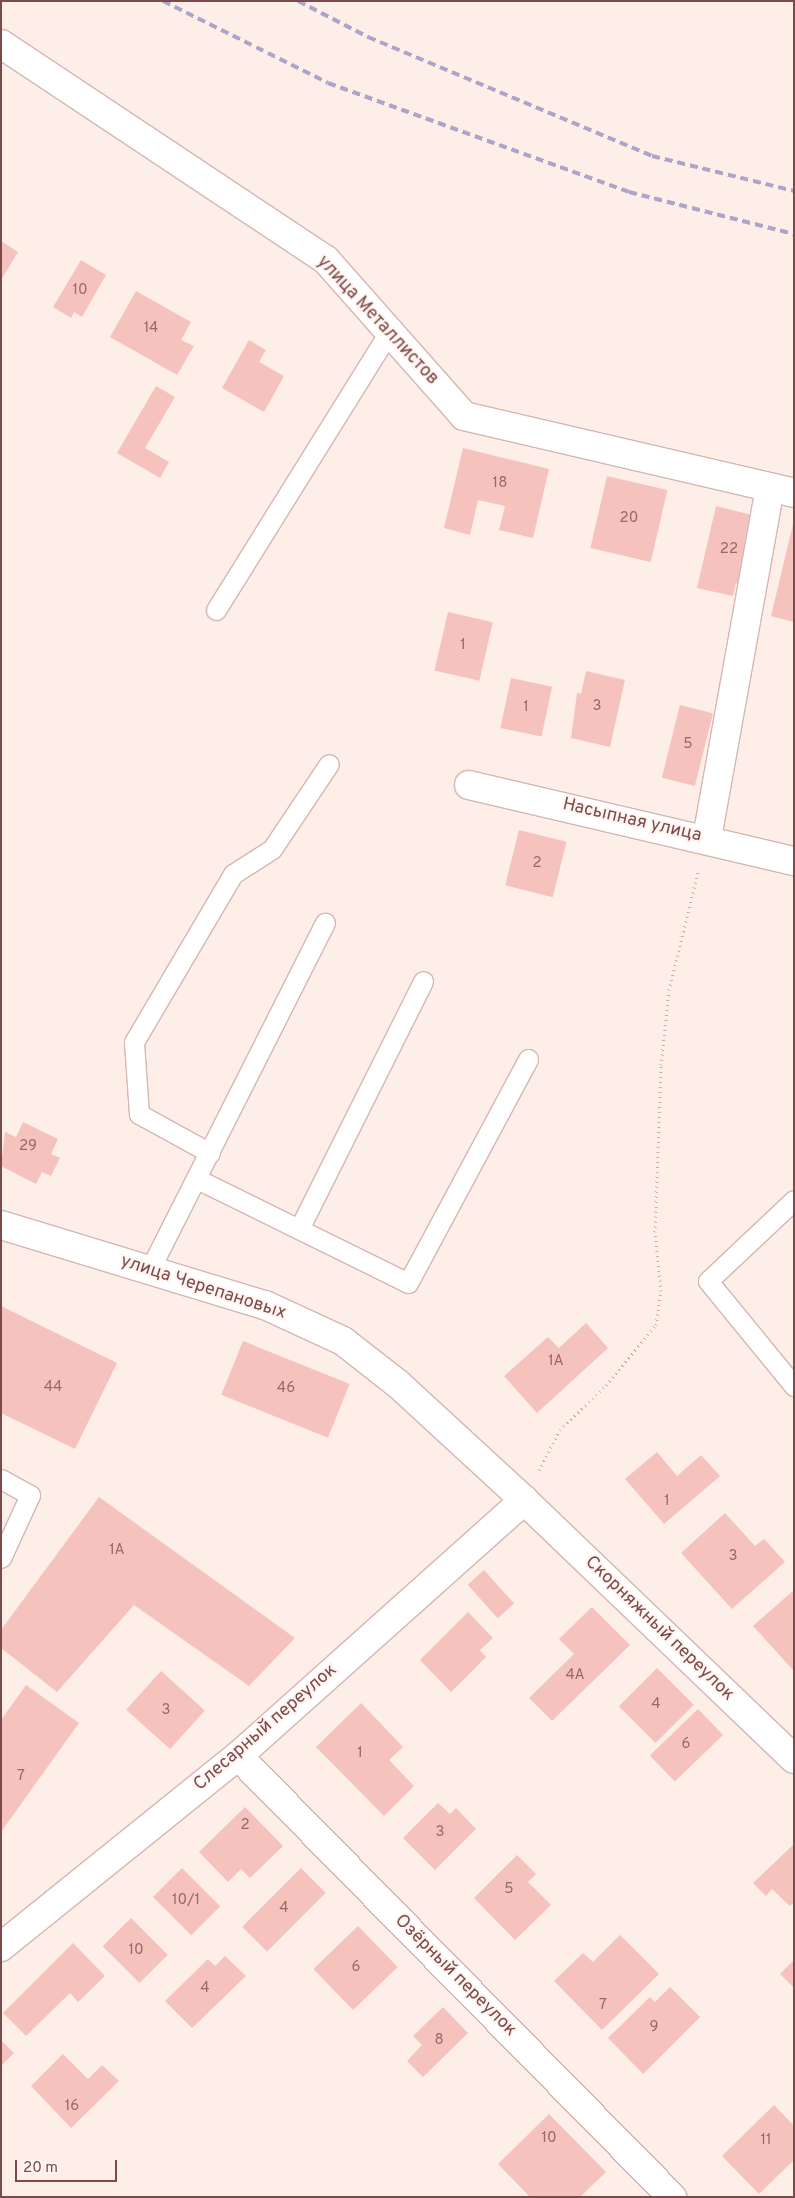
<!DOCTYPE html>
<html>
<head>
<meta charset="utf-8">
<style>
	body { margin:0 }
	#map { position:relative; width:795px; height:2198px; overflow:hidden; background:#feeee8; font-family:Overpass,sans-serif }
	div>[style] { position:absolute }
	.building>* { inset:0; background:#f5c2be; transform-origin:0 0 }
	.path>* { height:3px; margin-top:-1.5px; transform-origin:0; background:repeating-linear-gradient(90deg,#daa4a0 0 1px,transparent 0 5px) }
	.roads { filter:drop-shadow(1px 0 #d5b6b2) drop-shadow(-1px 0 #d5b6b2) drop-shadow(0 1px #d5b6b2) drop-shadow(0 -1px #d5b6b2) }
	.service>* { height:19px; margin:-9.5px; padding:0 9.5px; transform-origin:9.5px; border-radius:9.5px; background:#fff }
	.minor>* { height:28px; margin:-14px; padding:0 14px; transform-origin:14px; border-radius:14px; background:#fff }
	.rail>* { height:4px; margin-top:-2px; transform-origin:0; background:repeating-linear-gradient(90deg,#aca4c9 0 8px,transparent 0 13px) }
	span { translate:-50% -50%; white-space:nowrap; text-align:center; line-height:1.15; -webkit-text-stroke:4px #fff4f0; paint-order:stroke }
	.number-label { font-size:15px; color:#996967 }
	.number-label span { -webkit-text-stroke-width:0 }
	.street-label { font-size:18px; color:#7a4b4a }
	.frame { position:absolute; inset:0; border:2px solid #7a4b4a; pointer-events:none }
	.scale { position:absolute; left:15px; top:2160px; width:102px; height:22px; box-sizing:border-box; border:2px solid #7a4b4a; border-top:0; padding-left:6px; font-size:15px; line-height:18px; white-space:nowrap; color:#7a4b4a; -webkit-text-stroke:4px #fff4f0; paint-order:stroke }
</style>
</head>
<body>
<div id="map">
	<div class="building">
		<div style="clip-path:polygon(1px 241px,18px 252px,1px 280px)"></div>
		<div style="clip-path:polygon(81px 260px,106px 275px,82px 317px,74px 312px,71px 318px,53px 307px)"></div>
		<div style="clip-path:polygon(136px 291px,191px 322px,181px 340px,194px 346px,177px 375px,110px 337px)"></div>
		<div style="clip-path:polygon(249px 340px,266px 350px,259px 362px,284px 376px,264px 412px,222px 388px)"></div>
		<div style="clip-path:polygon(156px 386px,175px 397px,145px 448px,169px 462px,160px 478px,117px 453px)"></div>
		<div style="clip-path:polygon(463px 448px,549px 469px,533px 538px,499px 530px,505px 506px,478px 500px,470px 535px,444px 528px)"></div>
		<div style="left:607px;top:476px;width:62px;height:74px;rotate:13deg"></div>
		<div style="clip-path:polygon(716px 506px,760px 517px,744px 585px,736px 583px,733px 596px,697px 588px)"></div>
		<div style="clip-path:polygon(793px 524px,794px 524px,794px 622px,771px 616px)"></div>
		<div style="left:448px;top:612px;width:46px;height:60px;rotate:13deg"></div>
		<div style="clip-path:polygon(586px 671px,625px 680px,610px 747px,571px 738px,577px 693px,581px 694px)"></div>
		<div style="left:511px;top:678px;width:42px;height:51px;rotate:12deg"></div>
		<div style="left:680px;top:705px;width:34px;height:75px;rotate:14deg"></div>
		<div style="left:519px;top:830px;width:49px;height:57px;rotate:14deg"></div>
		<div style="clip-path:polygon(23px 1122px,58px 1139px,51px 1154px,60px 1158px,51px 1176px,42px 1172px,36px 1184px,1px 1166px,5px 1132px,16px 1137px)"></div>
		<div style="clip-path:polygon(1px 1306px,117px 1363px,75px 1449px,1px 1413px)"></div>
		<div style="clip-path:polygon(586px 1323px,608px 1348px,537px 1413px,504px 1376px,548px 1337px,559px 1348px)"></div>
		<div style="left:243px;top:1341px;width:115px;height:58px;rotate:22deg"></div>
		<div style="clip-path:polygon(657px 1452px,677px 1476px,701px 1455px,720px 1476px,664px 1524px,625px 1479px)"></div>
		<div style="clip-path:polygon(99px 1497px,295px 1638px,249px 1686px,134px 1605px,57px 1692px,1px 1648px,1px 1630px)"></div>
		<div style="clip-path:polygon(725px 1513px,755px 1546px,764px 1539px,785px 1562px,732px 1609px,681px 1553px)"></div>
		<div style="left:484px;top:1570px;width:45px;height:22px;rotate:48deg"></div>
		<div style="clip-path:polygon(794px 1590px,794px 1671px,753px 1626px)"></div>
		<div style="clip-path:polygon(592px 1607px,630px 1645px,552px 1721px,529px 1698px,574px 1654px,559px 1639px)"></div>
		<div style="clip-path:polygon(468px 1612px,493px 1638px,480px 1650px,486px 1657px,451px 1692px,420px 1660px)"></div>
		<div style="left:657px;top:1668px;width:52px;height:54px;rotate:45deg"></div>
		<div style="left:161px;top:1671px;width:59px;height:52px;rotate:42deg"></div>
		<div style="clip-path:polygon(26px 1685px,79px 1723px,1px 1832px,1px 1720px)"></div>
		<div style="clip-path:polygon(361px 1703px,403px 1747px,389px 1760px,414px 1786px,384px 1816px,316px 1747px)"></div>
		<div style="left:698px;top:1709px;width:36px;height:67px;rotate:46deg"></div>
		<div style="clip-path:polygon(438px 1803px,450px 1814px,456px 1808px,476px 1829px,435px 1870px,403px 1838px)"></div>
		<div style="clip-path:polygon(245px 1807px,283px 1846px,250px 1878px,241px 1869px,228px 1882px,199px 1852px)"></div>
		<div style="clip-path:polygon(794px 1844px,794px 1902px,790px 1906px,772px 1889px,766px 1896px,753px 1883px)"></div>
		<div style="clip-path:polygon(517px 1855px,536px 1874px,528px 1882px,551px 1905px,515px 1940px,474px 1898px)"></div>
		<div style="left:182px;top:1868px;width:54px;height:41px;rotate:45deg"></div>
		<div style="left:301px;top:1868px;width:35px;height:83px;rotate:45deg"></div>
		<div style="left:131px;top:1918px;width:52px;height:40px;rotate:45deg"></div>
		<div style="left:358px;top:1926px;width:57px;height:62px;rotate:46deg"></div>
		<div style="clip-path:polygon(620px 1935px,659px 1974px,602px 2030px,554px 1981px,583px 1953px,593px 1962px)"></div>
		<div style="clip-path:polygon(73px 1943px,105px 1976px,78px 2002px,70px 1993px,26px 2036px,3px 2013px)"></div>
		<div style="clip-path:polygon(225px 1956px,246px 1976px,192px 2028px,165px 2001px,208px 1959px,215px 1966px)"></div>
		<div style="clip-path:polygon(794px 1960px,794px 1988px,780px 1974px)"></div>
		<div style="clip-path:polygon(670px 1987px,700px 2017px,643px 2074px,608px 2038px,650px 1997px,655px 2002px)"></div>
		<div style="clip-path:polygon(443px 2007px,468px 2033px,423px 2077px,407px 2061px,422px 2045px,413px 2036px)"></div>
		<div style="clip-path:polygon(1px 2040px,14px 2053px,1px 2066px)"></div>
		<div style="clip-path:polygon(63px 2054px,88px 2079px,102px 2065px,119px 2081px,71px 2128px,31px 2086px)"></div>
		<div style="clip-path:polygon(774px 2105px,794px 2126px,794px 2160px,759px 2194px,722px 2156px)"></div>
		<div style="clip-path:polygon(549px 2114px,606px 2172px,580px 2197px,530px 2197px,498px 2164px)"></div>
	</div>
	<div class="path">
		<div style="left:539px;top:1470px;width:45px;rotate:-62.3deg"></div>
		<div style="left:560px;top:1430px;width:64px;rotate:-44.4deg"></div>
		<div style="left:606px;top:1385px;width:78px;rotate:-50.2deg"></div>
		<div style="left:656px;top:1325px;width:34px;rotate:-82deg"></div>
		<div style="left:661px;top:1291px;width:59px;rotate:-95.8deg"></div>
		<div style="left:655px;top:1232px;width:167px;rotate:-87.9deg"></div>
		<div style="left:661px;top:1065px;width:75px;rotate:-83.9deg"></div>
		<div style="left:669px;top:990px;width:122px;rotate:-76.2deg"></div>
	</div>
	<div class="roads">
		<div class="service">
			<div style="left:216px;top:610px;width:327px;rotate:-58.1deg"></div>
			<div style="left:210px;top:1153px;width:81px;rotate:-151.2deg"></div>
			<div style="left:139px;top:1114px;width:72px;rotate:-94deg"></div>
			<div style="left:134px;top:1042px;width:195px;rotate:-59.5deg"></div>
			<div style="left:233px;top:874px;width:46px;rotate:-32.7deg"></div>
			<div style="left:272px;top:849px;width:102px;rotate:-56.2deg"></div>
			<div style="left:197px;top:1179px;width:235px;rotate:26.2deg"></div>
			<div style="left:408px;top:1283px;width:254px;rotate:-61.8deg"></div>
			<div style="left:794px;top:1200px;width:118px;rotate:136.7deg"></div>
			<div style="left:708px;top:1281px;width:136px;rotate:50.7deg"></div>
			<div style="left:299px;top:1229px;width:277px;rotate:-63.4deg"></div>
			<div style="left:150px;top:1269px;width:388px;rotate:-63.2deg"></div>
			<div style="left:1px;top:1479px;width:33px;rotate:29deg"></div>
			<div style="left:30px;top:1495px;width:69px;rotate:114.7deg"></div>
		</div>
		<div class="minor">
			<div style="left:1px;top:44px;width:390px;rotate:33.6deg"></div>
			<div style="left:326px;top:260px;width:208px;rotate:48.5deg"></div>
			<div style="left:464px;top:416px;width:339px;rotate:13.1deg"></div>
			<div style="left:469px;top:785px;width:334px;rotate:13.2deg"></div>
			<div style="left:707px;top:838px;width:356px;rotate:-79.8deg"></div>
			<div style="left:1px;top:1225px;width:276px;rotate:16.9deg"></div>
			<div style="left:265px;top:1305px;width:86px;rotate:24.8deg"></div>
			<div style="left:343px;top:1341px;width:70px;rotate:38deg"></div>
			<div style="left:398px;top:1384px;width:171px;rotate:42.6deg"></div>
			<div style="left:524px;top:1500px;width:374px;rotate:43.8deg"></div>
			<div style="left:238px;top:1756px;width:619px;rotate:45.46deg"></div>
			<div style="left:1px;top:1947px;width:304px;rotate:-38.9deg"></div>
			<div style="left:238px;top:1756px;width:384px;rotate:-41.8deg"></div>
		</div>
	</div>
	<div class="rail">
		<div style="left:163px;top:1px;width:184px;rotate:26.4deg"></div>
		<div style="left:328px;top:83px;width:320px;rotate:19.9deg"></div>
		<div style="left:629px;top:192px;width:170px;rotate:14.3deg"></div>
		<div style="left:298px;top:1px;width:79px;rotate:27.2deg"></div>
		<div style="left:368px;top:37px;width:308px;rotate:22.7deg"></div>
		<div style="left:652px;top:156px;width:146px;rotate:13.8deg"></div>
	</div>
	<div class="number-label">
		<span style="left:80px;top:291px">10</span>
		<span style="left:151px;top:329px">14</span>
		<span style="left:500px;top:484px">18</span>
		<span style="left:629px;top:519px">20</span>
		<span style="left:729px;top:550px">22</span>
		<span style="left:463px;top:646px">1</span>
		<span style="left:597px;top:707px">3</span>
		<span style="left:526px;top:708px">1</span>
		<span style="left:688px;top:745px">5</span>
		<span style="left:537px;top:864px">2</span>
		<span style="left:28px;top:1147px">29</span>
		<span style="left:556px;top:1362px">1А</span>
		<span style="left:53px;top:1388px">44</span>
		<span style="left:286px;top:1389px">46</span>
		<span style="left:667px;top:1502px">1</span>
		<span style="left:117px;top:1551px">1А</span>
		<span style="left:733px;top:1557px">3</span>
		<span style="left:575px;top:1676px">4А</span>
		<span style="left:656px;top:1705px">4</span>
		<span style="left:166px;top:1711px">3</span>
		<span style="left:686px;top:1745px">6</span>
		<span style="left:360px;top:1754px">1</span>
		<span style="left:21px;top:1777px">7</span>
		<span style="left:245px;top:1826px">2</span>
		<span style="left:440px;top:1833px">3</span>
		<span style="left:509px;top:1890px">5</span>
		<span style="left:186px;top:1901px">10/1</span>
		<span style="left:284px;top:1909px">4</span>
		<span style="left:136px;top:1951px">10</span>
		<span style="left:356px;top:1968px">6</span>
		<span style="left:205px;top:1989px">4</span>
		<span style="left:603px;top:2006px">7</span>
		<span style="left:654px;top:2028px">9</span>
		<span style="left:439px;top:2041px">8</span>
		<span style="left:72px;top:2107px">16</span>
		<span style="left:549px;top:2139px">10</span>
		<span style="left:766px;top:2141px">11</span>
	</div>
	<div class="street-label">
		<span style="left:377px;top:321px;rotate:47deg">улица Металлистов</span>
		<span style="left:632px;top:821px;rotate:13deg">Насыпная улица</span>
		<span style="left:203px;top:1288px;rotate:18deg">улица Черепановых</span>
		<span style="left:659px;top:1629px;rotate:44deg">Скорняжный переулок</span>
		<span style="left:266px;top:1728px;rotate:-41deg">Слесарный переулок</span>
		<span style="left:455px;top:1976px;rotate:45deg">Озёрный переулок</span>
	</div>
	<div class="frame"></div>
	<div class="scale">20 m</div>
</div>
</body>
</html>
